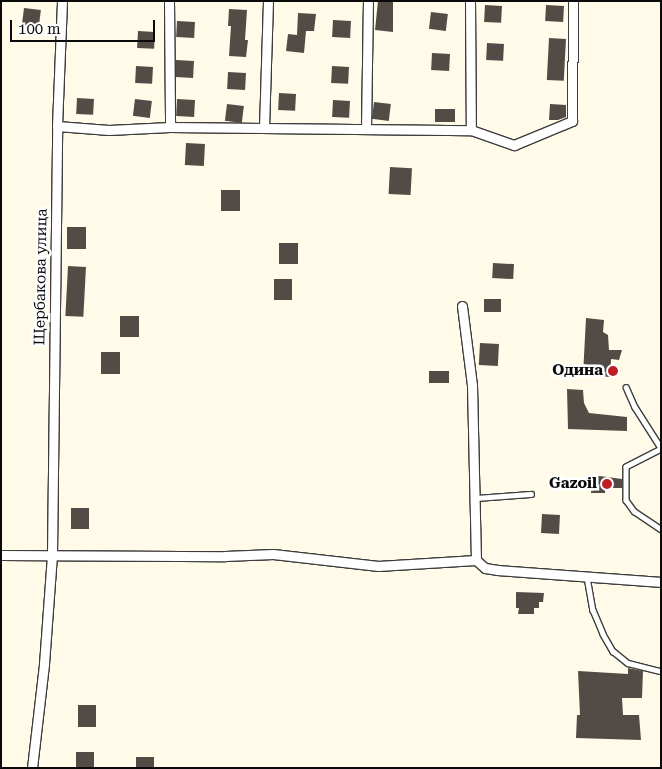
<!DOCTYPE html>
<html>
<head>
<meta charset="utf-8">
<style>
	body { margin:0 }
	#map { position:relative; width:662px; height:769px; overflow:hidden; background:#fffbe8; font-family:"Roboto Serif",serif }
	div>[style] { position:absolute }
	.building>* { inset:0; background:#534c46; transform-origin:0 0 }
	.roads { filter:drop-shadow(1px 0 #3d3d3d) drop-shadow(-1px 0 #3d3d3d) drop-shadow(0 1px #3d3d3d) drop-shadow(0 -1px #3d3d3d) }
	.lane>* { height:4.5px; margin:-2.25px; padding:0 2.25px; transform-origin:2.25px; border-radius:2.25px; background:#fff }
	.street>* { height:9px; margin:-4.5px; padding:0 4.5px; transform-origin:4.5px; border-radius:4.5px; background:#fff }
	.dots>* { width:14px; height:14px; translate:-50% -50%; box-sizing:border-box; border:2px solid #fff; border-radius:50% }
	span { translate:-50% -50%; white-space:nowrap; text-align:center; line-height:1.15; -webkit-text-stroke:5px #fff; paint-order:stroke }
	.street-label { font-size:15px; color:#0a0a0a }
	.poi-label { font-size:15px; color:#0a0a0a; font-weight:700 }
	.right { translate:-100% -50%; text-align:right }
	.frame { position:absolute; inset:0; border:2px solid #0a0a0a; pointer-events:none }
	.scale { position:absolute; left:10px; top:20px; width:145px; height:22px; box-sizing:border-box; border:2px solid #0a0a0a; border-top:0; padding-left:6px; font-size:15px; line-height:18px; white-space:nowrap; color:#0a0a0a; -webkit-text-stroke:4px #fff; paint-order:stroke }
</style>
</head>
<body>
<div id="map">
	<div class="building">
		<div style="clip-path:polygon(378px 1px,393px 1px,393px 32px,375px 30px)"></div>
		<div style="left:485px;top:5px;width:17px;height:17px;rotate:3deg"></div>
		<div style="left:546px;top:5px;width:18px;height:16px;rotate:3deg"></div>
		<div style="left:24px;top:8px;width:17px;height:17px;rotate:7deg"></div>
		<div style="clip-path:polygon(229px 9px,247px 10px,245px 40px,248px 40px,246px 57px,229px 56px,231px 26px,228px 26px)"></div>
		<div style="left:431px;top:12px;width:17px;height:17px;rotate:7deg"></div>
		<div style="clip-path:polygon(298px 13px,316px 14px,314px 31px,306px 31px,304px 53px,286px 51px,288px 34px,297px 35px)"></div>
		<div style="left:333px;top:20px;width:18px;height:17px;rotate:3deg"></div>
		<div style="left:177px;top:21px;width:18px;height:16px;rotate:3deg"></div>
		<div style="left:138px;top:31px;width:17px;height:17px;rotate:3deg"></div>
		<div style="left:549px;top:38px;width:17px;height:42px;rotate:3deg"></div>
		<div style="left:487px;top:43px;width:17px;height:17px;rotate:3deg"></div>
		<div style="left:432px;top:53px;width:18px;height:17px;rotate:3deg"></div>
		<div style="left:176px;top:60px;width:18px;height:17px;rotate:3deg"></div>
		<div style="left:136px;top:66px;width:17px;height:17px;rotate:3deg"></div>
		<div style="left:332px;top:66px;width:17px;height:17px;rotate:3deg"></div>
		<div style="left:228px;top:72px;width:18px;height:17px;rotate:3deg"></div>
		<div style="left:279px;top:93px;width:17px;height:17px;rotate:3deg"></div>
		<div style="left:77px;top:98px;width:17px;height:16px;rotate:3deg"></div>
		<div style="left:135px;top:99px;width:17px;height:17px;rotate:7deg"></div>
		<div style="left:177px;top:99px;width:18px;height:17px;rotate:3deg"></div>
		<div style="left:333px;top:100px;width:17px;height:17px;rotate:3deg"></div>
		<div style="left:374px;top:102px;width:17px;height:17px;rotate:7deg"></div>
		<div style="left:227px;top:104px;width:17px;height:17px;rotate:7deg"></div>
		<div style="clip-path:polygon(550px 104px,566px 105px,566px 117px,558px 120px,549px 120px)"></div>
		<div style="left:455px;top:109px;width:13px;height:20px;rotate:90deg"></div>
		<div style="left:186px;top:143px;width:19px;height:22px;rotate:3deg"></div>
		<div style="left:390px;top:167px;width:22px;height:27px;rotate:3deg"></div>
		<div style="left:221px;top:190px;width:19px;height:21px"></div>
		<div style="left:67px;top:227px;width:19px;height:22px"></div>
		<div style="left:279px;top:243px;width:19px;height:21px"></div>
		<div style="left:493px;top:263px;width:21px;height:15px;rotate:3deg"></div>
		<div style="left:68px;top:266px;width:18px;height:50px;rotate:3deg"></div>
		<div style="left:274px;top:279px;width:18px;height:21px"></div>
		<div style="left:484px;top:299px;width:17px;height:13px"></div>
		<div style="left:120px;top:316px;width:19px;height:21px"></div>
		<div style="clip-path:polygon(586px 318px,604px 320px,603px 332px,608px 335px,609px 350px,622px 350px,619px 360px,611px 359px,610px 377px,583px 375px)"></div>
		<div style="left:480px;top:343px;width:19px;height:22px;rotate:3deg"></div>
		<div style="left:101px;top:352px;width:19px;height:22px"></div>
		<div style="left:429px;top:371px;width:20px;height:12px"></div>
		<div style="clip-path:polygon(567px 389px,583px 390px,584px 403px,589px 413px,627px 417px,627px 431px,568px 429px)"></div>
		<div style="clip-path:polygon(592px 475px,622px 479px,622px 488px,605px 488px,605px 493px,591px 493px)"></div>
		<div style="left:71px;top:508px;width:18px;height:21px"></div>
		<div style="left:542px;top:514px;width:18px;height:19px;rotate:3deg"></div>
		<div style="clip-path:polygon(516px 592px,544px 593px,543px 602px,539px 602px,539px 608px,534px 608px,534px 614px,518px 614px,519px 608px,516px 608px)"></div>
		<div style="clip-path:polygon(628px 668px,643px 671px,642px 698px,622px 698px,623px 715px,639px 715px,641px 740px,576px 738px,577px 715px,580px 715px,578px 671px,628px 674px)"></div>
		<div style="left:78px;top:705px;width:18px;height:22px"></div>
		<div style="left:76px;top:752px;width:18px;height:16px"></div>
		<div style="left:136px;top:757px;width:18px;height:11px"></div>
	</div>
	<div class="roads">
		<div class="lane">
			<div style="left:626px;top:387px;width:22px;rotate:66deg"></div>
			<div style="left:635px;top:407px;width:49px;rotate:57.6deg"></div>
			<div style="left:661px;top:449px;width:39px;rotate:153deg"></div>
			<div style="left:626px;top:467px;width:33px;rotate:90deg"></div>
			<div style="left:626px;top:500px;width:14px;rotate:54deg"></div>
			<div style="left:634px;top:511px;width:32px;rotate:34deg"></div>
			<div style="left:475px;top:498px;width:56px;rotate:-4.1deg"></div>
			<div style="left:587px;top:577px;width:34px;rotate:80deg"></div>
			<div style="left:593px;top:610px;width:26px;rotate:67deg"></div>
			<div style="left:603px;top:634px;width:20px;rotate:60deg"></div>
			<div style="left:613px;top:651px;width:19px;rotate:39deg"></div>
			<div style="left:628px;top:663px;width:34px;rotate:14deg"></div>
		</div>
		<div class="street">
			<div style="left:169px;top:1px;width:126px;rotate:89.5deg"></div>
			<div style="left:470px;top:1px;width:129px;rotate:89.6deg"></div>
			<div style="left:57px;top:126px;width:52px;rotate:4.4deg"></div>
			<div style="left:109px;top:130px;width:61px;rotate:-2.8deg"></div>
			<div style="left:170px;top:127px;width:301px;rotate:0.6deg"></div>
			<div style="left:471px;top:130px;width:46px;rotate:19.2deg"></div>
			<div style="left:514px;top:145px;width:63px;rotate:-22.5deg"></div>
			<div style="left:572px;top:121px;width:120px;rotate:-89.5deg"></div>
			<div style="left:264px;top:128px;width:127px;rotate:-88.2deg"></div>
			<div style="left:366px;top:128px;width:127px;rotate:-89.1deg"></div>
			<div style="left:462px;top:306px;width:80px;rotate:82.8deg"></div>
			<div style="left:472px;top:385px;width:175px;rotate:88.7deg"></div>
			<div style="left:476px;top:560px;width:12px;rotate:42deg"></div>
			<div style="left:485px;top:568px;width:13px;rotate:9deg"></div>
			<div style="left:498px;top:570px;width:163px;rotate:4.2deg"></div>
			<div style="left:1px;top:555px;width:224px;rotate:0.3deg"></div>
			<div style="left:225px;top:556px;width:48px;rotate:-2.4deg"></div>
			<div style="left:273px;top:554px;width:106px;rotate:6.5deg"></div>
			<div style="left:378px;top:566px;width:98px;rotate:-3.5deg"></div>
			<div style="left:32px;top:768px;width:105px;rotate:-83.4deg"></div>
			<div style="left:44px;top:664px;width:110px;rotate:-85.8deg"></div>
			<div style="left:52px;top:554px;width:428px;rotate:-89.3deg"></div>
			<div style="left:57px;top:126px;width:125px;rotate:-87.7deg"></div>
		</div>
	</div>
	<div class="dots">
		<div style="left:613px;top:371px;background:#be1f23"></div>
		<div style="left:607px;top:484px;background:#be1f23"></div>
	</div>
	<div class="street-label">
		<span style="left:41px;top:277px;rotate:-89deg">Щербакова улица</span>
	</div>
	<div class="poi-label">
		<span class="right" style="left:603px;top:371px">Одина</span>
		<span class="right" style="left:597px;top:484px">Gazoil</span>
	</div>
	<div class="frame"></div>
	<div class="scale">100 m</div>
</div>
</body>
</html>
